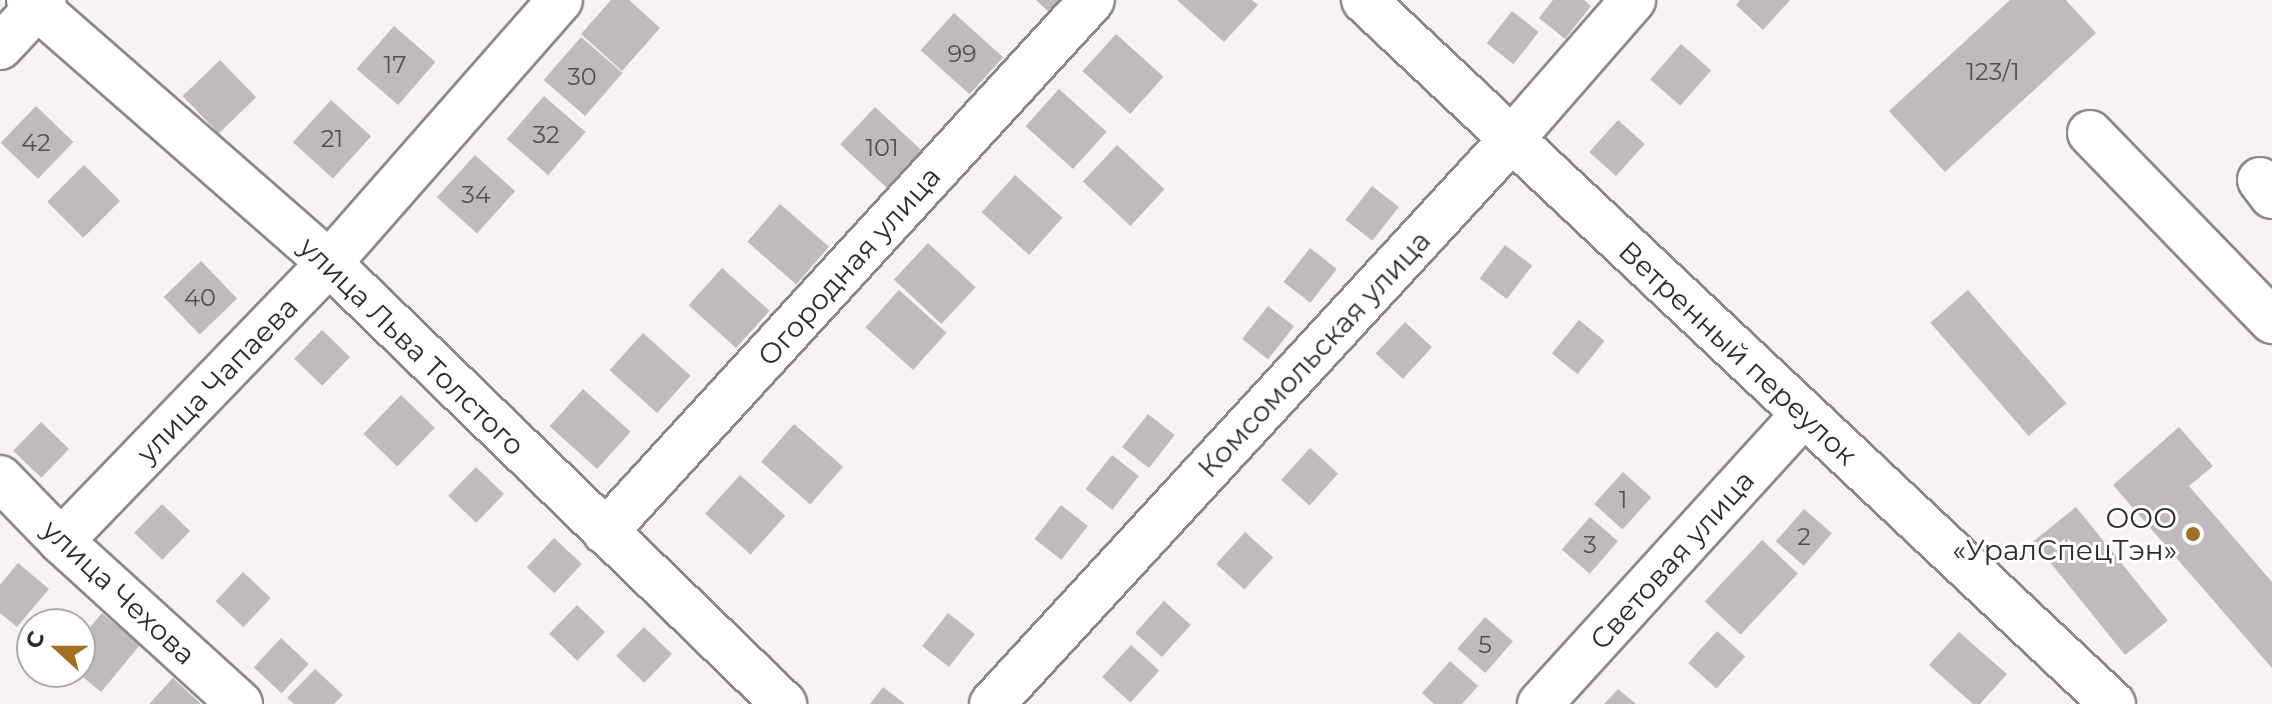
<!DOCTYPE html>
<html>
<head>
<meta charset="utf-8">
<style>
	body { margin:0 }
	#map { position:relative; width:2272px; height:704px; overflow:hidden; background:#f8f1f6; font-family:Montserrat,sans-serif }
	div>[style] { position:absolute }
	.building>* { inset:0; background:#c1babc; transform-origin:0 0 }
	.roads { filter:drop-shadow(2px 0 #8d878b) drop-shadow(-2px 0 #8d878b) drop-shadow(0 2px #8d878b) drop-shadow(0 -2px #8d878b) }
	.minor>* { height:44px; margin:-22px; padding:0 22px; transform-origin:22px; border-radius:22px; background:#fff }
	.dots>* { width:22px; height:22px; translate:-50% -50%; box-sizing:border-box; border:4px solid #fff; border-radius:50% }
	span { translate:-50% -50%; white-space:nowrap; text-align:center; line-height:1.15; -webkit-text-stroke:6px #fff; paint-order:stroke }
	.number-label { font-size:24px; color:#534f51 }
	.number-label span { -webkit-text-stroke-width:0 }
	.street-label { font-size:28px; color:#2e2b2d }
	.poi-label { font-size:28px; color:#2e2b2d }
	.right { translate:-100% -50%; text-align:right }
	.north { position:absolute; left:16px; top:608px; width:80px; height:80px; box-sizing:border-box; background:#fff; border:2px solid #abaaab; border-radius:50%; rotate:291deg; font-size:22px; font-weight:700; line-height:32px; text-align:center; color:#2e2b2d }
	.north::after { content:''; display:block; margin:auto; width:28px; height:36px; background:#a17025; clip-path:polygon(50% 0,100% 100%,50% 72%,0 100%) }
</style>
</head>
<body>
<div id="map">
	<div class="building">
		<div style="clip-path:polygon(611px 0,629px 0,660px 28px,622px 71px,581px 34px)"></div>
		<div style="clip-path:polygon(1036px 0,1064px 0,1051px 14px)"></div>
		<div style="clip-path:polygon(1177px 0,1252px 0,1258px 5px,1224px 42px)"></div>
		<div style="clip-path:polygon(1553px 0,1584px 0,1591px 6px,1565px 39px,1539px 18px)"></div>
		<div style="clip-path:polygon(1740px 0,1790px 0,1763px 30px,1736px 5px)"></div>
		<div style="clip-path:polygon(2010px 0,2066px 0,2096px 33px,1945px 172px,1889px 111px)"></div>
		<div style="left:1512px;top:11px;width:34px;height:41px;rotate:38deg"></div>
		<div style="left:954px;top:13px;width:66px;height:50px;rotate:42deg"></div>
		<div style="left:394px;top:26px;width:55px;height:57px;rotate:41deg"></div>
		<div style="left:1116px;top:34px;width:64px;height:50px;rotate:42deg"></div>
		<div style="left:581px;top:37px;width:55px;height:57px;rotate:41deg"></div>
		<div style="left:1681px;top:44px;width:40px;height:47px;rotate:41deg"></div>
		<div style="left:220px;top:60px;width:52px;height:52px;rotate:46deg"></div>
		<div style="left:1059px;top:89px;width:64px;height:50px;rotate:42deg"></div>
		<div style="left:544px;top:96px;width:55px;height:57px;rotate:41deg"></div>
		<div style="left:331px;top:100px;width:54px;height:57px;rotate:42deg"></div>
		<div style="left:36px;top:106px;width:52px;height:51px;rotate:44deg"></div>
		<div style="left:875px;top:107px;width:65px;height:51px;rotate:43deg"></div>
		<div style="left:1618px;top:120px;width:36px;height:43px;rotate:42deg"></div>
		<div style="left:1117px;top:145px;width:65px;height:50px;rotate:43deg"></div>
		<div style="left:475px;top:155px;width:54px;height:57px;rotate:42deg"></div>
		<div style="left:84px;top:165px;width:51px;height:52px;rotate:45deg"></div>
		<div style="left:1015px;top:175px;width:64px;height:50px;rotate:42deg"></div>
		<div style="left:1372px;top:186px;width:34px;height:43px;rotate:38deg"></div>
		<div style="left:780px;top:204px;width:65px;height:50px;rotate:41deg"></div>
		<div style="left:928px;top:243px;width:65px;height:50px;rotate:43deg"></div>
		<div style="left:1505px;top:245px;width:34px;height:42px;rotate:37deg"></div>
		<div style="left:1310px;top:248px;width:34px;height:43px;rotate:38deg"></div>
		<div style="left:201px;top:261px;width:52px;height:52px;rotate:46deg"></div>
		<div style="left:722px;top:268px;width:64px;height:50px;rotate:42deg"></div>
		<div style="left:899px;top:290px;width:64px;height:50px;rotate:42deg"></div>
		<div style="left:1968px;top:290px;width:150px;height:50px;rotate:49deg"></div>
		<div style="left:1268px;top:306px;width:33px;height:42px;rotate:38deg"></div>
		<div style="left:1579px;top:320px;width:33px;height:43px;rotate:39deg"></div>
		<div style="left:1405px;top:322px;width:37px;height:43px;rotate:43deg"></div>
		<div style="left:322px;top:330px;width:39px;height:40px;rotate:44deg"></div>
		<div style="left:643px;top:333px;width:64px;height:50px;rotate:42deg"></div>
		<div style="left:583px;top:389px;width:64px;height:50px;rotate:42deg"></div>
		<div style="left:401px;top:395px;width:47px;height:54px;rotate:44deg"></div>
		<div style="left:1148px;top:414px;width:34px;height:42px;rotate:38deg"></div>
		<div style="left:41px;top:422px;width:39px;height:40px;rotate:44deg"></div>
		<div style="left:794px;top:424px;width:65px;height:50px;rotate:41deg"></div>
		<div style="clip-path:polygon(2179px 427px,2213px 466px,2189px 486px,2272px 582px,2272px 668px,2113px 485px)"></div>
		<div style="left:1310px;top:448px;width:38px;height:43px;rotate:42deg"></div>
		<div style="left:1112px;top:455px;width:34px;height:43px;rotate:38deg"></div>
		<div style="left:476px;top:467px;width:39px;height:40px;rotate:44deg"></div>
		<div style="left:1623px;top:472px;width:38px;height:43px;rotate:42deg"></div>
		<div style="left:740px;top:475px;width:61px;height:52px;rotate:42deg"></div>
		<div style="left:162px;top:504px;width:39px;height:40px;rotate:44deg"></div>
		<div style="left:1061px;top:505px;width:34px;height:43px;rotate:38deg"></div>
		<div style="left:2076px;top:507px;width:146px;height:55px;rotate:51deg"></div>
		<div style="left:1804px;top:509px;width:37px;height:43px;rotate:41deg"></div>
		<div style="left:1590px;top:517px;width:37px;height:43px;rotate:41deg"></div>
		<div style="left:1245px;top:532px;width:38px;height:43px;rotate:42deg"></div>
		<div style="left:554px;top:538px;width:38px;height:40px;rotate:43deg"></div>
		<div style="left:1762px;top:540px;width:49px;height:84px;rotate:43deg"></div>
		<div style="clip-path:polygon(18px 563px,49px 589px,17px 627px,0 613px,0 585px)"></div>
		<div style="left:243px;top:572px;width:38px;height:40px;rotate:43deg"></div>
		<div style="left:1164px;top:601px;width:36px;height:43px;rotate:42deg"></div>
		<div style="left:577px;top:605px;width:39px;height:40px;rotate:44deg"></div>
		<div style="clip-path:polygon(102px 613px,140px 645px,101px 692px,77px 672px,80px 639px)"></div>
		<div style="left:948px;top:613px;width:34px;height:42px;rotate:38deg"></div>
		<div style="left:1485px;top:617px;width:37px;height:42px;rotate:41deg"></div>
		<div style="left:644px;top:627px;width:39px;height:40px;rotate:44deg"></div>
		<div style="left:1717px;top:631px;width:38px;height:43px;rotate:42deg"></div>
		<div style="clip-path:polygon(1959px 632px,2007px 674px,1980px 704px,1973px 704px,1929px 665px)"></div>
		<div style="left:281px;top:638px;width:38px;height:40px;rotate:43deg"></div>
		<div style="left:1131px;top:645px;width:38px;height:43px;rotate:42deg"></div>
		<div style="clip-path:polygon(1450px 661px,1478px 686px,1462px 704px,1434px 704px,1422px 693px)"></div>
		<div style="clip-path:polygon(315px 669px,343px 695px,334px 704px,294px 704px,287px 698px)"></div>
		<div style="clip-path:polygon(173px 678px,201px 704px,149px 704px)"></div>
		<div style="clip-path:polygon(883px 687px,905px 704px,870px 704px)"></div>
		<div style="clip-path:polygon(1618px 689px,1636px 704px,1604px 704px)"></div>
	</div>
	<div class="roads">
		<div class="minor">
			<div style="left:29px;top:0;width:399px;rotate:41.2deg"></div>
			<div style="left:329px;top:263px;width:634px;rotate:44.1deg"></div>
			<div style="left:1364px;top:0;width:1028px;rotate:43.23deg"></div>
			<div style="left:0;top:47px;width:64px;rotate:-46.9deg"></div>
			<div style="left:2090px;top:133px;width:262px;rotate:45.9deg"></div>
			<div style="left:2260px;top:180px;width:20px;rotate:53deg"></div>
			<div style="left:0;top:478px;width:88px;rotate:45.9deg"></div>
			<div style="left:61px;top:541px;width:242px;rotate:42.3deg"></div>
			<div style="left:605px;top:532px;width:721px;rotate:-47.53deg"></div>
			<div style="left:61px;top:541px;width:386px;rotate:-46deg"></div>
			<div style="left:329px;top:263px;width:350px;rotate:-48.7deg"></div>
			<div style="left:992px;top:704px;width:766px;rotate:-47.38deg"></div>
			<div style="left:1511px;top:140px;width:186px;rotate:-48.9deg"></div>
			<div style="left:1540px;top:704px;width:391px;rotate:-47.7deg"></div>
		</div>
	</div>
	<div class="dots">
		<div style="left:2193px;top:534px;background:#a17025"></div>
	</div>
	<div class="number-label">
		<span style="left:962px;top:54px">99</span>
		<span style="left:395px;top:65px">17</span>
		<span style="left:1993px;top:72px">123/1</span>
		<span style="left:582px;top:77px">30</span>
		<span style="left:546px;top:135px">32</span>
		<span style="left:332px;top:139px">21</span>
		<span style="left:36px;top:143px">42</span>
		<span style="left:882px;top:148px">101</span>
		<span style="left:476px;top:195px">34</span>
		<span style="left:200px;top:298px">40</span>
		<span style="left:1623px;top:500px">1</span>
		<span style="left:1804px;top:537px">2</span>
		<span style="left:1590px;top:545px">3</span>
		<span style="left:1485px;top:645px">5</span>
	</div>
	<div class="street-label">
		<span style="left:849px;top:266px;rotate:-48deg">Огородная улица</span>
		<span style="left:412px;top:346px;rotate:44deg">улица Льва Толстого</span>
		<span style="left:1738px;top:353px;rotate:43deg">Ветренный переулок</span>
		<span style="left:1314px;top:354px;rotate:-47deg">Комсомольская улица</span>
		<span style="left:217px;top:380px;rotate:-46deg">улица Чапаева</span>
		<span style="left:1672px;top:560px;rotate:-48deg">Световая улица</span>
		<span style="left:119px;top:592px;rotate:43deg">улица Чехова</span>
	</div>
	<div class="poi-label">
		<span class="right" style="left:2177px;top:534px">ООО<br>«УралСпецТэн»</span>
	</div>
	<div class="north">С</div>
</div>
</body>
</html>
